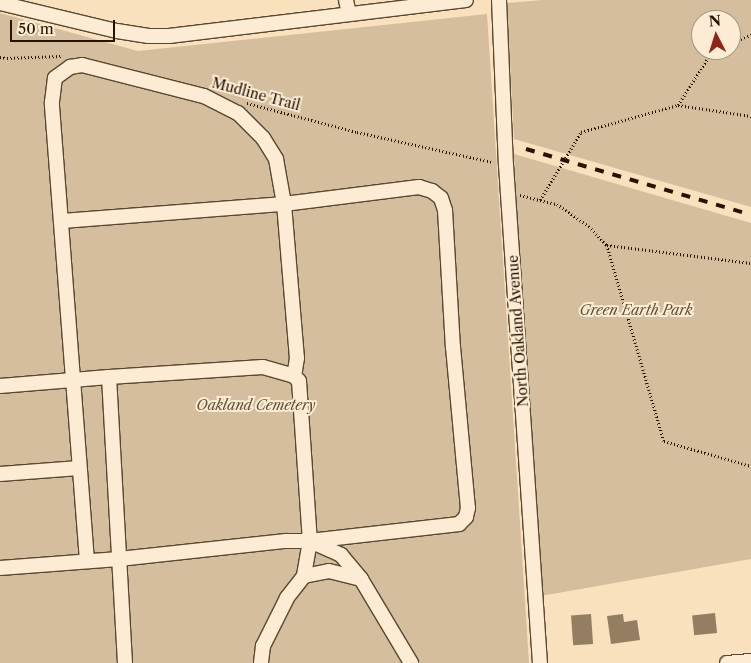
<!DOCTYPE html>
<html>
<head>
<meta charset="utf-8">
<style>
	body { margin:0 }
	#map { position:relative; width:751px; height:663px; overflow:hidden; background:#fae1bd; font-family:"Libre Caslon Text",serif }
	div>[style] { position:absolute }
	.green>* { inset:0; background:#d5be9d }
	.building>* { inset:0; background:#937e62; transform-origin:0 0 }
	.path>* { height:2.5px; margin-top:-1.25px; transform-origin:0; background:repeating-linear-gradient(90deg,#231300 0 1px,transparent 0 3.5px) }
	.roads { filter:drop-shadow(1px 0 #59462f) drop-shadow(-1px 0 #59462f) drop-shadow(0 1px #59462f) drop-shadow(0 -1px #59462f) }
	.minor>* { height:14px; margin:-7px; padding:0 7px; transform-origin:7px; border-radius:7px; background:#fcecd4 }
	.rail>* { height:4px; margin-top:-2px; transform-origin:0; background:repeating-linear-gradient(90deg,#231300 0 9px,transparent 0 18px) }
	span { translate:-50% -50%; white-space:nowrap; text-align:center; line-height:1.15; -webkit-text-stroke:4px #fcecd4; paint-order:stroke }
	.street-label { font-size:14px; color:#231300 }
	.park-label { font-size:14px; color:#614f37; font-style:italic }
	.north { position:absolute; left:691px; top:10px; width:50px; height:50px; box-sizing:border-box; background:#fcecd4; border:1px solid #a5957f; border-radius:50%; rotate:355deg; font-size:14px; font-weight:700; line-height:20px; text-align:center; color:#231300 }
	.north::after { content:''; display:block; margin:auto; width:18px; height:22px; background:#8f2418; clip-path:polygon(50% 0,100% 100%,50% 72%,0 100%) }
	.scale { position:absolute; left:10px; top:20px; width:105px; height:22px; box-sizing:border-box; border:2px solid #231300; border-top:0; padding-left:6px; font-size:15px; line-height:18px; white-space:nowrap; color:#231300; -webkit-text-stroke:4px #fcecd4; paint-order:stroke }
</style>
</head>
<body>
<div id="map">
	<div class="green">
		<div style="clip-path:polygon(evenodd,542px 0,751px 0,751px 207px,514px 139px,507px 3px,542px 0,701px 20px,731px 20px,731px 50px,701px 50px,701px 20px)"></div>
		<div style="clip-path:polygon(0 13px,138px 51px,487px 14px,529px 663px,0 663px)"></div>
		<div style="clip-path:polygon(514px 154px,751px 223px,751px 559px,535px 597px)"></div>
	</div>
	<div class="building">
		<div style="left:715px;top:613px;width:20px;height:23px;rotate:84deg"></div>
		<div style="left:591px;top:614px;width:30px;height:20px;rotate:86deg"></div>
		<div style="clip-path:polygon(623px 614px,624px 622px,637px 620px,640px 640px,611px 644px,607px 616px)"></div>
	</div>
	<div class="path">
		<div style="left:731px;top:43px;width:22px;rotate:-22deg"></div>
		<div style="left:0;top:57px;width:7px;rotate:8deg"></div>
		<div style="left:7px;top:58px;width:54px;rotate:-2.1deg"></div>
		<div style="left:247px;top:103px;width:114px;rotate:14.8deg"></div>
		<div style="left:357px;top:132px;width:138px;rotate:12.5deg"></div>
		<div style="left:678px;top:105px;width:65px;rotate:-57.5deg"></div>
		<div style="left:520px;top:195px;width:38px;rotate:14deg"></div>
		<div style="left:557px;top:204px;width:39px;rotate:35deg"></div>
		<div style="left:589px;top:226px;width:26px;rotate:47deg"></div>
		<div style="left:607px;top:245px;width:145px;rotate:7.1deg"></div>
		<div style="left:540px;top:200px;width:79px;rotate:-58.9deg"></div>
		<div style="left:581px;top:132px;width:101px;rotate:-15.6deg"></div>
		<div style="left:678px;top:105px;width:74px;rotate:8.6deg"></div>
		<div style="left:607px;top:245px;width:204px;rotate:73.8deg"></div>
		<div style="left:664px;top:441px;width:91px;rotate:16deg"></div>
	</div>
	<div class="roads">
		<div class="minor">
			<div style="left:346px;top:0;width:14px;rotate:78deg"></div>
			<div style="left:499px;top:0;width:165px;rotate:87.6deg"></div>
			<div style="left:506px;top:165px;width:499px;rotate:86.1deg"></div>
			<div style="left:0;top:3px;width:120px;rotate:13.5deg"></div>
			<div style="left:117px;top:31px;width:32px;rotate:9deg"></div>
			<div style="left:149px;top:36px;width:20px"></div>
			<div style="left:169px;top:36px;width:299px;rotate:-6.9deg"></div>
			<div style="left:62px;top:221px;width:223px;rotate:-4.4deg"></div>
			<div style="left:284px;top:204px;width:136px;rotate:-7.2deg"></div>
			<div style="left:419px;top:187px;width:14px;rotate:17deg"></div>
			<div style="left:432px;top:191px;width:11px;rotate:38deg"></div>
			<div style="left:441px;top:198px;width:13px;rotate:72deg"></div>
			<div style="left:445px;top:210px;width:137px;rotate:86.7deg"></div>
			<div style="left:453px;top:347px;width:162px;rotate:84.7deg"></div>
			<div style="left:468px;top:508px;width:9px;rotate:103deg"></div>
			<div style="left:466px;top:517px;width:10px;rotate:135deg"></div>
			<div style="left:459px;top:524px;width:150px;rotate:173.5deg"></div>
			<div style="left:0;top:386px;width:109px;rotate:-4.7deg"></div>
			<div style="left:0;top:474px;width:79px;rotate:-4.3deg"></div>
			<div style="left:87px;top:561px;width:460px;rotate:-94.4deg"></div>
			<div style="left:52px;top:102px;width:24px;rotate:-83deg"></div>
			<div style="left:55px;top:78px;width:19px;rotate:-36deg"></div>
			<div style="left:70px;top:67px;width:12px;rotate:-9deg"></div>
			<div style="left:82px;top:65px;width:126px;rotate:14.3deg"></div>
			<div style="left:204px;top:96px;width:38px;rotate:27deg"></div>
			<div style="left:238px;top:113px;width:35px;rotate:45deg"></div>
			<div style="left:263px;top:138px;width:25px;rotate:58deg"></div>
			<div style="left:276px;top:159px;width:46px;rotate:79.9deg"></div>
			<div style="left:284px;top:204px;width:155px;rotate:85.2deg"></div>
			<div style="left:297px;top:358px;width:18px;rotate:99deg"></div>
			<div style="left:0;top:568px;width:119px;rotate:-4.3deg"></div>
			<div style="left:119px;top:559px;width:168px;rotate:-6.2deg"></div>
			<div style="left:286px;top:541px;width:24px"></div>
			<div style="left:310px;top:541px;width:34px;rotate:24deg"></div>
			<div style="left:341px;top:555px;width:31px;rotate:50deg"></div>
			<div style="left:361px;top:579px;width:98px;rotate:59.2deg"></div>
			<div style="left:304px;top:576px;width:25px;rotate:-11deg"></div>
			<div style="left:329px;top:571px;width:33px;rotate:14deg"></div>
			<div style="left:125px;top:663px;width:286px;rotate:-93.2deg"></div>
			<div style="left:109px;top:377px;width:154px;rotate:-3.7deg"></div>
			<div style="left:263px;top:367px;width:32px;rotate:16deg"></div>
			<div style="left:294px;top:376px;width:7px;rotate:45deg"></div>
			<div style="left:299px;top:381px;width:160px;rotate:86.1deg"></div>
			<div style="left:310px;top:541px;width:36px;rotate:100deg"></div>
			<div style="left:304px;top:576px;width:28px;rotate:128deg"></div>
			<div style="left:287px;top:598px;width:54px;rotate:116.6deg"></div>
			<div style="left:263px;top:646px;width:17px;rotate:97deg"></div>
			<div style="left:727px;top:663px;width:24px;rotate:-5deg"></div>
		</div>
	</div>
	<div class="rail">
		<div style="left:526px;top:149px;width:234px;rotate:16.3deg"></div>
	</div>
	<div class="street-label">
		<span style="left:256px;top:94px;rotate:15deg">Mudline Trail</span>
		<span style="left:518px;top:331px;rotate:-94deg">North Oakland Avenue</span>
	</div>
	<div class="park-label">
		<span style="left:636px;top:310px">Green Earth Park</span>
		<span style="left:256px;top:405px">Oakland Cemetery</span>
	</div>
	<div class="north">N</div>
	<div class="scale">50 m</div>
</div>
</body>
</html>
